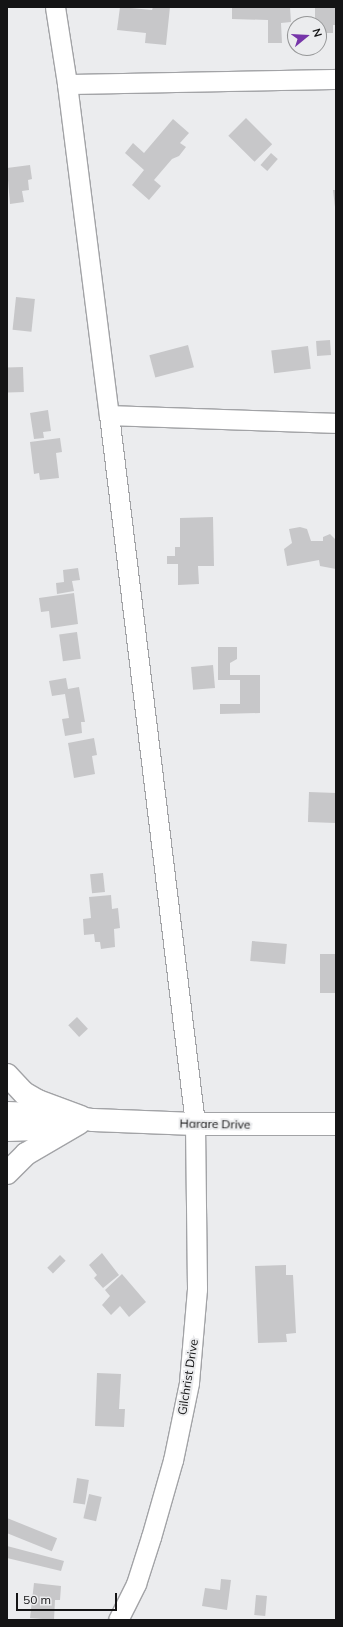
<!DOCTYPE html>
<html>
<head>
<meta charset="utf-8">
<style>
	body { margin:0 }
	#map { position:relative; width:343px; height:1627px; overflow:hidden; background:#ebecee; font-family:Mulish,sans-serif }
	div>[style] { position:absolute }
	.building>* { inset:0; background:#c7c7c9; transform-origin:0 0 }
	.roads { filter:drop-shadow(1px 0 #a2a3a6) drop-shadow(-1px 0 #a2a3a6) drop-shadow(0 1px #a2a3a6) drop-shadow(0 -1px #a2a3a6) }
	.minor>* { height:19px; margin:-9.5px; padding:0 9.5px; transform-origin:9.5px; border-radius:9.5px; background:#fff }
	.major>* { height:22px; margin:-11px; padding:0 11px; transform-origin:11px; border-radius:11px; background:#fff }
	.highway>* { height:22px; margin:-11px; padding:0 11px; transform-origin:11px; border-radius:11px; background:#fff }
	span { translate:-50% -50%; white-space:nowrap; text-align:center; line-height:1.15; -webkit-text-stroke:4px #ebecee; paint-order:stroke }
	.street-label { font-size:12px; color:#141415 }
	.frame { position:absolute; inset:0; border:8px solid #141415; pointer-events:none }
	.north { position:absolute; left:287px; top:16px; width:40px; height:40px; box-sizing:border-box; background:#ebecee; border:1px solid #959697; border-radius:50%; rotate:72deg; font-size:11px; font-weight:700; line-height:16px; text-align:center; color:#141415 }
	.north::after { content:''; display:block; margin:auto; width:14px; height:18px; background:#7635a9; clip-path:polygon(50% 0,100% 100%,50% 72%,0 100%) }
	.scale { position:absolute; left:16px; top:1593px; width:101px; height:18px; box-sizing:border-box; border:2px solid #141415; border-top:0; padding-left:5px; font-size:12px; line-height:14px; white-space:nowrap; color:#141415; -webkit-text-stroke:3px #ebecee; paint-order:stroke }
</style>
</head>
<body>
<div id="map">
	<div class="building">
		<div style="clip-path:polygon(120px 7px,152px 10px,153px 7px,170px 7px,166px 45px,145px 43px,146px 33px,117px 30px)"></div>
		<div style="clip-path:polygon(232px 7px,290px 7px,291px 22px,281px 23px,282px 43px,268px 43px,268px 20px,232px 19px)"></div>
		<div style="clip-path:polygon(315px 7px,336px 7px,336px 25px,333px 25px,333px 33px,319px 33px,319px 24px,315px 24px)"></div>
		<div style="left:246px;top:118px;width:37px;height:25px;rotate:45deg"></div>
		<div style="clip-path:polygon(173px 119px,189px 133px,180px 143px,186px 147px,179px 156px,172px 159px,154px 180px,161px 186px,149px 200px,132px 185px,144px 170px,125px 153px,133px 143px,144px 153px)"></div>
		<div style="left:271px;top:153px;width:9px;height:16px;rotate:41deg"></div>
		<div style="clip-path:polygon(30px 165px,32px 179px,28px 180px,29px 190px,22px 191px,24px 202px,10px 204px,7px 168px)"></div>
		<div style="clip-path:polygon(333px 190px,336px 190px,336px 207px,335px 207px)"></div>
		<div style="left:16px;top:297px;width:19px;height:33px;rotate:6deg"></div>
		<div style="left:330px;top:340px;width:15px;height:14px;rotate:86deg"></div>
		<div style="left:188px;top:345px;width:23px;height:40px;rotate:75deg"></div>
		<div style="left:308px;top:346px;width:23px;height:37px;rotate:83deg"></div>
		<div style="left:23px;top:367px;width:25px;height:16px;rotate:88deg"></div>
		<div style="clip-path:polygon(48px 410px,51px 431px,43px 432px,44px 438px,34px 439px,30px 413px)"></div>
		<div style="clip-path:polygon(60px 438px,62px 452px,56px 453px,59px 478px,40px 480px,39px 473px,34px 474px,30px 442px)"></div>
		<div style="clip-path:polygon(213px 517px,214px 566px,198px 566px,199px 584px,178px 585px,178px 564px,167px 564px,167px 556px,175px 556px,175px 547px,180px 547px,180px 518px)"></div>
		<div style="clip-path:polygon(300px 527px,307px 529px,311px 541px,323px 541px,323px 537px,330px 534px,336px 540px,336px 569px,320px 566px,319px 560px,287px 566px,284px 549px,292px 543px,289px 529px)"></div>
		<div style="clip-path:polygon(78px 568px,80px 580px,72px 581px,74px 591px,57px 594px,56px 583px,64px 582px,63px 570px)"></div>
		<div style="clip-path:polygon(74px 593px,78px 624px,51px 628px,49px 611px,41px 612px,39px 598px)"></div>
		<div style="left:77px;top:632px;width:27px;height:18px;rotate:82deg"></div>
		<div style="clip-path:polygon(218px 647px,237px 647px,237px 659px,230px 663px,230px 675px,260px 675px,260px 713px,220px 714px,220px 704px,240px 704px,240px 680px,218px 680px)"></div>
		<div style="left:213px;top:665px;width:23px;height:22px;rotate:85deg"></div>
		<div style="clip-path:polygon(66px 678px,68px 689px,79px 687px,85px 722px,81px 722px,82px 733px,65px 736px,62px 719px,69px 718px,65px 694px,52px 696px,49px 681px)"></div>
		<div style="clip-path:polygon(94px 738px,97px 755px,92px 756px,95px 774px,74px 778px,68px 743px)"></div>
		<div style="left:309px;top:792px;width:27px;height:30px;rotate:2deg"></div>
		<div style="left:103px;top:873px;width:19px;height:13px;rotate:84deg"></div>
		<div style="clip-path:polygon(111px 895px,112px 909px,118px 908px,120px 928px,114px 929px,115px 947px,101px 949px,100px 942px,95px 942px,94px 934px,84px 935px,83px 919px,91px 918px,89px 897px)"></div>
		<div style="left:252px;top:941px;width:35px;height:20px;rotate:5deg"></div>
		<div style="left:336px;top:954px;width:39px;height:16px;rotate:90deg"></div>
		<div style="left:77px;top:1017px;width:16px;height:12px;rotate:47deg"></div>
		<div style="clip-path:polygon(102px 1253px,119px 1275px,103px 1288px,94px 1278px,97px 1275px,89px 1265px)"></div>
		<div style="left:60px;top:1255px;width:8px;height:18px;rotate:45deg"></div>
		<div style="clip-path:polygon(286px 1265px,286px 1275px,293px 1275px,296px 1333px,286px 1334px,287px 1342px,258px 1343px,255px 1266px)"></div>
		<div style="clip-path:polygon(122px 1274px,146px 1302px,129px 1317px,120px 1306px,111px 1315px,102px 1305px,110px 1296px,105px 1290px)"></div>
		<div style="clip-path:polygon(97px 1373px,121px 1374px,119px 1409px,125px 1409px,124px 1427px,95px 1426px)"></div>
		<div style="left:77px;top:1478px;width:12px;height:25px;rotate:9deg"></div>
		<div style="left:89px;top:1494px;width:13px;height:25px;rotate:13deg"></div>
		<div style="left:7px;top:1518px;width:54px;height:14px;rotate:22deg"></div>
		<div style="clip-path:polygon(7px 1546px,64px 1561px,61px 1571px,7px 1558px)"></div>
		<div style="clip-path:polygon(221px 1579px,231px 1580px,227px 1610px,202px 1606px,205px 1588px,220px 1590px)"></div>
		<div style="clip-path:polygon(34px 1583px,61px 1586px,60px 1600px,55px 1600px,54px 1620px,30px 1618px)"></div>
		<div style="left:256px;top:1595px;width:11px;height:20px;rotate:5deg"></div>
	</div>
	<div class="roads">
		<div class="minor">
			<div style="left:55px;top:7px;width:78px;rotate:81.1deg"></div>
			<div style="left:67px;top:84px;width:334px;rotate:82.8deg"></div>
			<div style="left:109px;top:415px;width:714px;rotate:83.08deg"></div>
			<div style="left:195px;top:1124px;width:165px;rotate:89.3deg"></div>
			<div style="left:197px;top:1289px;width:94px;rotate:94.9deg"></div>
			<div style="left:189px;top:1383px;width:79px;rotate:101.7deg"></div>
			<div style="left:173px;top:1460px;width:80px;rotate:105.9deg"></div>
			<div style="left:151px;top:1537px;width:49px;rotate:107.7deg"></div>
			<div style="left:136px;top:1584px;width:40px;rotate:116.6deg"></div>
			<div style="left:67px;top:84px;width:269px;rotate:-1.1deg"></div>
			<div style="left:109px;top:415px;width:227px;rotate:2deg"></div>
		</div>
		<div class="major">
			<div style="left:7px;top:1113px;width:54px;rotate:2.1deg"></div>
			<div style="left:61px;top:1115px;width:32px;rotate:9deg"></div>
			<div style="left:93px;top:1120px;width:102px;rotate:2.2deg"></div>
			<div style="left:195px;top:1124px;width:141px"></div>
			<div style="left:7px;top:1130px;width:37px;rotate:-2deg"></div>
			<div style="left:44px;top:1129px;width:23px;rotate:-10deg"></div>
		</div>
		<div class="highway">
			<div style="left:7px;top:1075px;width:25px;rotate:47deg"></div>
			<div style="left:24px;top:1093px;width:16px;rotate:30deg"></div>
			<div style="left:38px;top:1101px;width:46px;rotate:20.4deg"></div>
			<div style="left:7px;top:1173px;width:27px;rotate:-45deg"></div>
			<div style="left:26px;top:1154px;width:61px;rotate:-30.3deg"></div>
		</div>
	</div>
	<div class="street-label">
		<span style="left:215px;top:1124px;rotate:1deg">Harare Drive</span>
		<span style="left:188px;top:1377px;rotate:-81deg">Gilchrist Drive</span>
	</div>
	<div class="frame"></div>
	<div class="north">N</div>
	<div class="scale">50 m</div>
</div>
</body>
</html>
